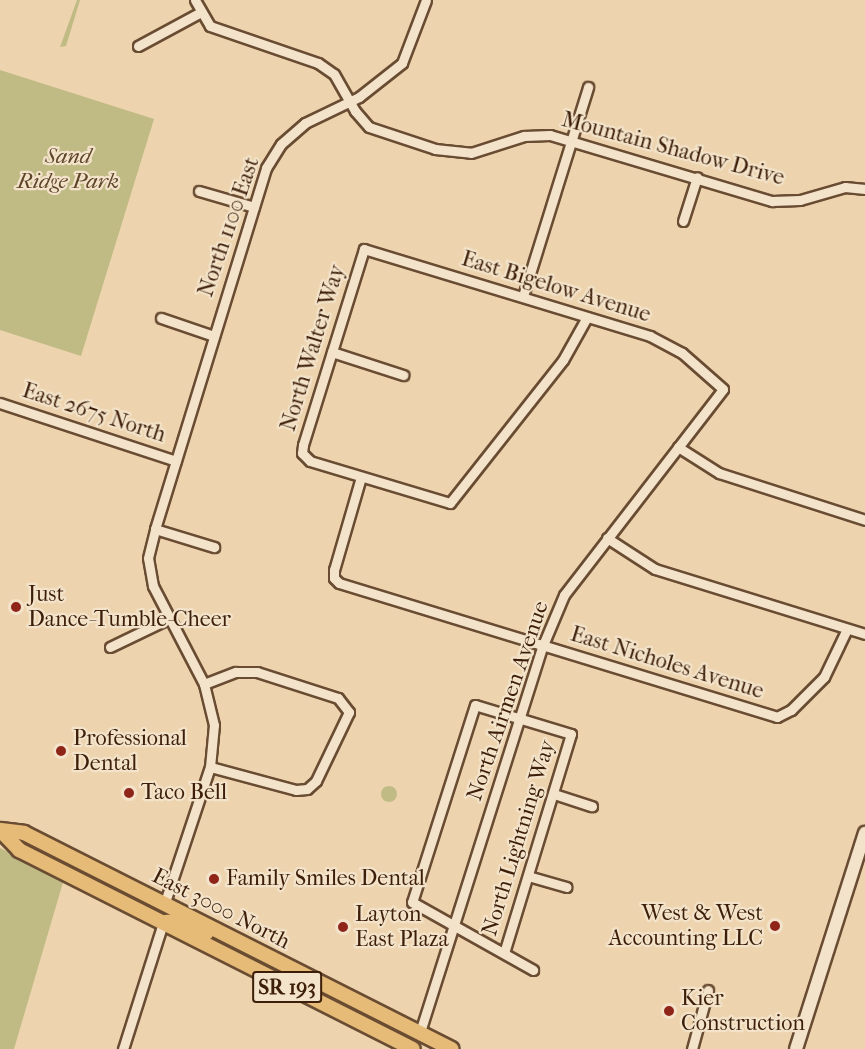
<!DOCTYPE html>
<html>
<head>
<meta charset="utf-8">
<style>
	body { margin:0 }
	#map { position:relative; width:865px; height:1049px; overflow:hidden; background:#edd4ae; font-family:"IM FELL French Canon",serif }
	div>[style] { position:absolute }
	.green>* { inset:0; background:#c0ba85 }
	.round { border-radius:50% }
	.roads { filter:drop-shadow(2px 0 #694c32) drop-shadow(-2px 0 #694c32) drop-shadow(0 2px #694c32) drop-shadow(0 -2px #694c32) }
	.minor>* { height:9px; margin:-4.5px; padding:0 4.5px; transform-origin:4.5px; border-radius:4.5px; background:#f3e3ca }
	.secondary>* { height:12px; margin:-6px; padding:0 6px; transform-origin:6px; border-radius:6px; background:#f3e3ca }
	.primary>* { height:14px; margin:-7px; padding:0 7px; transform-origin:7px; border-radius:7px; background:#e6ba77 }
	.dots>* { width:16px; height:16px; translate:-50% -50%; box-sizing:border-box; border:3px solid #f3e3ca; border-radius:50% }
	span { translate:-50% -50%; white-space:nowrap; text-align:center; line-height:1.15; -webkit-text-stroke:4.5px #f3e3ca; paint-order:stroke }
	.shield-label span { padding:2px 4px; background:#f3e3ca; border:2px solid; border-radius:4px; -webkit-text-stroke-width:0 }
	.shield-label { font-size:21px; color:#3d1e09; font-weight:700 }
	.street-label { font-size:22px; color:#3d1e09 }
	.park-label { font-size:22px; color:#5e4528; font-style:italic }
	.poi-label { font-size:22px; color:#3d1e09 }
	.left { translate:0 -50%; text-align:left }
	.right { translate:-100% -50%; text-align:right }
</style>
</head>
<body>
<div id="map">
	<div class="green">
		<div style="clip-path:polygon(77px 0,80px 0,66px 46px,60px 47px)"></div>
		<div style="clip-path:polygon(0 70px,154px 119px,81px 356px,0 330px)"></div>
		<div class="round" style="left:381px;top:786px;width:16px;height:16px"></div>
		<div style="clip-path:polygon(0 848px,64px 879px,14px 1049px,0 1049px)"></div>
	</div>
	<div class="roads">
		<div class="minor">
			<div style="left:195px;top:0;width:30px;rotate:60deg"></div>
			<div style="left:210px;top:26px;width:114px;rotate:18.9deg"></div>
			<div style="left:318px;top:63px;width:19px;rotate:35deg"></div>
			<div style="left:334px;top:74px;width:43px;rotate:60.4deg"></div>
			<div style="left:355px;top:111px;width:21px;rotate:49deg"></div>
			<div style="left:369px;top:127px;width:70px;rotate:18.4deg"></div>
			<div style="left:435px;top:149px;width:36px;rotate:6deg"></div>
			<div style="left:471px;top:153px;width:56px;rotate:-17.8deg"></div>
			<div style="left:524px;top:136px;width:26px;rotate:-2deg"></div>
			<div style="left:550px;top:135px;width:232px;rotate:16.6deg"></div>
			<div style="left:772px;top:201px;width:28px;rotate:-2deg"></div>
			<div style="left:800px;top:200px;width:47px;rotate:-16.1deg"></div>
			<div style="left:845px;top:187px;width:20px;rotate:6deg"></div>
			<div style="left:138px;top:46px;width:69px;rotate:-28.4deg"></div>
			<div style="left:199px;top:191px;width:57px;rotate:16.2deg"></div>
			<div style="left:683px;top:221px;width:46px;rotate:-72.3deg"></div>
			<div style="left:523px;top:296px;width:219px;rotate:-72.7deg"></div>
			<div style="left:161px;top:318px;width:56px;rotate:18.8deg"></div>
			<div style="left:332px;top:352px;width:75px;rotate:17.9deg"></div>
			<div style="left:0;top:403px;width:185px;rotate:18.2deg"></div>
			<div style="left:678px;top:447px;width:49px;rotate:32.4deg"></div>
			<div style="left:719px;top:473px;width:153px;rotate:17.8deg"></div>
			<div style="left:361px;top:477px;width:97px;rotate:106.2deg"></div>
			<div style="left:334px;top:570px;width:8px;rotate:90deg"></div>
			<div style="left:334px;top:578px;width:7px;rotate:45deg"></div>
			<div style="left:339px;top:583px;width:458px;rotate:17deg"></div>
			<div style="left:777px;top:717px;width:16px;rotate:-27deg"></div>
			<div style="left:791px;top:710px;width:47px;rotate:-45deg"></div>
			<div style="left:824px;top:677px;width:53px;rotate:-64.4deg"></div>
			<div style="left:155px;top:529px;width:62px;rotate:17deg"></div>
			<div style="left:607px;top:538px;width:57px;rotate:32.9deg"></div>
			<div style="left:655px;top:569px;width:220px;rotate:17.2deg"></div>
			<div style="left:110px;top:647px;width:67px;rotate:-25.8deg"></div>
			<div style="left:204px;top:684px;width:34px;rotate:-21deg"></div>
			<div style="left:236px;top:672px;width:21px"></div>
			<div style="left:257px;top:672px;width:85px;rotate:17.8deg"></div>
			<div style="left:338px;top:698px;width:18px;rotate:52deg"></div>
			<div style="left:349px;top:712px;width:76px;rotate:115.6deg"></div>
			<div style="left:316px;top:781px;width:12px;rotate:138deg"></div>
			<div style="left:307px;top:789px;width:11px;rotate:175deg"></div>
			<div style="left:296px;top:790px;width:89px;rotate:-165deg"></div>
			<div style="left:554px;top:794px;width:40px;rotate:18deg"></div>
			<div style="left:528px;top:876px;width:40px;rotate:16deg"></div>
			<div style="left:165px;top:902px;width:142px;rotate:-71.6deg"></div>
			<div style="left:210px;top:767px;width:42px;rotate:-84.6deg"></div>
			<div style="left:214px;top:725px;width:42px;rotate:-103.7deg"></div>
			<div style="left:204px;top:684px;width:110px;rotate:-117.5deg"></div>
			<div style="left:153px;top:586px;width:28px;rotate:-100deg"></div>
			<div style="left:148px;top:558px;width:30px;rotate:-76deg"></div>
			<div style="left:155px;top:529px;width:378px;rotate:-72.9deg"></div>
			<div style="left:266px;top:168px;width:28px;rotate:-58deg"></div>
			<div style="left:281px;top:144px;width:32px;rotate:-41deg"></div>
			<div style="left:305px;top:123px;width:60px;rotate:-25.7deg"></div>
			<div style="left:359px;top:97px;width:55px;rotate:-38.3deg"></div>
			<div style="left:402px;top:63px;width:67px;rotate:-69.1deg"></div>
			<div style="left:504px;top:953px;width:229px;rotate:-73deg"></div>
			<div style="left:571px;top:734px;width:100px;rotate:-163.2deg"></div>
			<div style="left:475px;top:705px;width:207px;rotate:107.7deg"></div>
			<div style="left:412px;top:902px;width:139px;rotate:29.3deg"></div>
			<div style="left:420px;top:1032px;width:406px;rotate:-72.4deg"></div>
			<div style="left:543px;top:645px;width:54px;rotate:-67.2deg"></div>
			<div style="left:564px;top:595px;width:260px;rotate:-52.3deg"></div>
			<div style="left:723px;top:389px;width:55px;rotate:-138.7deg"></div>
			<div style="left:682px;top:353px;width:36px;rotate:-152deg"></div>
			<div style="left:650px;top:336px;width:299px;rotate:-163.1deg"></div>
			<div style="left:364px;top:249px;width:205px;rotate:107.3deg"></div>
			<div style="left:303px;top:445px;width:8px;rotate:97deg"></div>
			<div style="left:302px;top:453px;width:11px;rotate:45deg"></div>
			<div style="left:310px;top:461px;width:146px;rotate:16.7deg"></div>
			<div style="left:450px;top:503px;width:182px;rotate:-51.7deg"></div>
			<div style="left:563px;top:360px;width:49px;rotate:-60.8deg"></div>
			<div style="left:123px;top:1049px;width:132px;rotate:-72.4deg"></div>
			<div style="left:692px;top:1049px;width:61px;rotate:-74.8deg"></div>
		</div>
		<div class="secondary">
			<div style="left:796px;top:1049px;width:227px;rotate:-72.3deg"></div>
		</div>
		<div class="primary">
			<div style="left:0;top:830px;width:28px;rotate:46deg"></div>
			<div style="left:19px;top:850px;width:441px;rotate:26.8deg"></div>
			<div style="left:1px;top:830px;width:23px;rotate:7deg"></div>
			<div style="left:24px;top:833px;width:479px;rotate:26.8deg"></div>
			<div style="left:165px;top:922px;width:15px;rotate:-4deg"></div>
			<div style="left:180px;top:921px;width:29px;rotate:25deg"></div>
		</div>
	</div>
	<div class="dots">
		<div style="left:16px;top:607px;background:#8f2418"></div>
		<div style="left:61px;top:751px;background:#8f2418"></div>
		<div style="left:129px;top:793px;background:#8f2418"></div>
		<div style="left:214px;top:879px;background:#8f2418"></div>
		<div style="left:775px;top:926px;background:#8f2418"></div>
		<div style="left:343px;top:927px;background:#8f2418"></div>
		<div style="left:669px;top:1011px;background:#8f2418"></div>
	</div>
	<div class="shield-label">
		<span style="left:287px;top:987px">SR 193</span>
	</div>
	<div class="street-label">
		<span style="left:673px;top:149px;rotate:15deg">Mountain Shadow Drive</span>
		<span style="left:229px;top:227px;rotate:-71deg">North 1100 East</span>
		<span style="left:556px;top:287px;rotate:17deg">East Bigelow Avenue</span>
		<span style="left:313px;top:348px;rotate:-73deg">North Walter Way</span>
		<span style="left:94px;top:413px;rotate:18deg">East 2675 North</span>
		<span style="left:667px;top:663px;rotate:17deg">East Nicholes Avenue</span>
		<span style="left:508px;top:701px;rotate:-71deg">North Airmen Avenue</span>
		<span style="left:519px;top:838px;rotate:-73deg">North Lightning Way</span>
		<span style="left:221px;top:909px;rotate:27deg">East 3000 North</span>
	</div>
	<div class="park-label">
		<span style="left:68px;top:169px">Sand<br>Ridge Park</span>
	</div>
	<div class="poi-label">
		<span class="left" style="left:28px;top:607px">Just<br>Dance-Tumble-Cheer</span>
		<span class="left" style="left:73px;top:751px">Professional<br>Dental</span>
		<span class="left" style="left:141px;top:793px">Taco Bell</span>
		<span class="left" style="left:226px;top:879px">Family Smiles Dental</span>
		<span class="right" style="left:763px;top:926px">West &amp; West<br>Accounting LLC</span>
		<span class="left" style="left:355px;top:927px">Layton<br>East Plaza</span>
		<span class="left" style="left:681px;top:1011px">Kier<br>Construction</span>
	</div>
</div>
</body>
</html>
